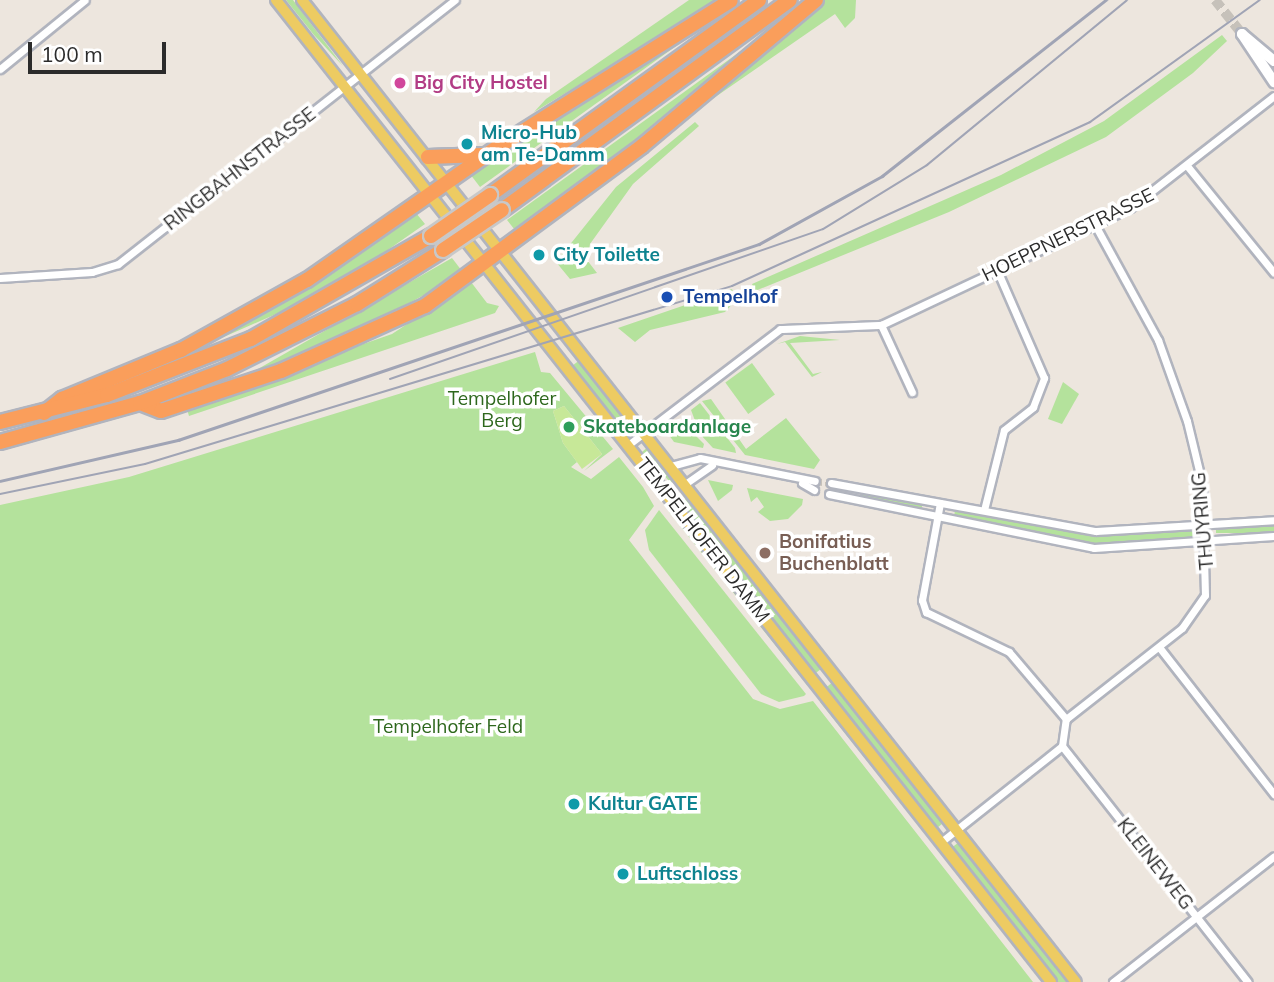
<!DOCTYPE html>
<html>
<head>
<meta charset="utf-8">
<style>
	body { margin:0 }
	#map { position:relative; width:1274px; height:982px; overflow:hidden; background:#ede6de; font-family:Mulish,sans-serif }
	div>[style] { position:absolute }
	.green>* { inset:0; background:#b4e29c; transform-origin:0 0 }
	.pitch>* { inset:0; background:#c7e898 }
	.street-tunnel>* { height:7px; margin-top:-3.5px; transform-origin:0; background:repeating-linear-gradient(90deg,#c6c1ba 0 7px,transparent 0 10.5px) }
	.secondary-tunnel>* { height:10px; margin-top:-5px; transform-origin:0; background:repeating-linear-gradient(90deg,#c6c1ba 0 10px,transparent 0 15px) }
	.roads { filter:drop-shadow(2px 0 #b1b4be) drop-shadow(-2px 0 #b1b4be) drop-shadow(0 2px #b1b4be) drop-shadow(0 -2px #b1b4be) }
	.street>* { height:7px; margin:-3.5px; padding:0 3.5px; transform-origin:3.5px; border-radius:3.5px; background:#fff }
	.secondary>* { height:10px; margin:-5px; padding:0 5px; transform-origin:5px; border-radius:5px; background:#fff }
	.primary>* { height:10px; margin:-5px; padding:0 5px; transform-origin:5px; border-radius:5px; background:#edcb62 }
	.highway>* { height:14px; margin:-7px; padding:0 7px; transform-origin:7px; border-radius:7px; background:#fa9e5b }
	.tram>* { height:2px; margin:-1px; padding:0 1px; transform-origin:1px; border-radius:1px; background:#a0a4b5 }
	.rail>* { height:2.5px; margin:-1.25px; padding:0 1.25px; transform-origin:1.25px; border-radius:1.25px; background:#a0a4b5 }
	.bridges { filter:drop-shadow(2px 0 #c8c8c8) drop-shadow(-2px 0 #c8c8c8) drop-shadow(0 2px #c8c8c8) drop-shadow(0 -2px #c8c8c8) }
	.highway-bridge>* { height:14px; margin:-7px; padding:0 7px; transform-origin:7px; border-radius:7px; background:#fa9e5b }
	.dots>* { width:19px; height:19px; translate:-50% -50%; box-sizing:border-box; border:4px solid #fff; border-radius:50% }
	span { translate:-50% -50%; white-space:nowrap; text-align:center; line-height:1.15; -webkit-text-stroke:7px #fff; paint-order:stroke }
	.hotel-label { font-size:19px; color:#b23c85; font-weight:700 }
	.left { translate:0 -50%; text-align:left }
	.culture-label { font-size:19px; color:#0d838f; font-weight:700 }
	.street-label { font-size:19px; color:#2b2b2b }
	.transit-label { font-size:19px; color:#164399; font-weight:700 }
	.park-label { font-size:19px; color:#2d671c }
	.leisure-label { font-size:19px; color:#27864d; font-weight:700 }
	.education-label { font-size:19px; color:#785e54; font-weight:700 }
	.scale { position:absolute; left:28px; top:42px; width:138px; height:32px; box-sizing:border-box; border:4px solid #2b2b2b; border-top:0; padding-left:9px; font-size:21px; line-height:24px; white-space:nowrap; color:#2b2b2b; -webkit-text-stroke:5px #fff; paint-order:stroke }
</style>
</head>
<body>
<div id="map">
	<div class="green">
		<div style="clip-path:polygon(286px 0,293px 0,343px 66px,314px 35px)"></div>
		<div style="clip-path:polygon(689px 0,721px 0,534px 112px,546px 99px)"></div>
		<div style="clip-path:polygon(818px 0,856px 0,855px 18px,845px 28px,835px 14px,698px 109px)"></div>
		<div style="clip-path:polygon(729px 8px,480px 187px,470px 174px,508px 148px)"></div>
		<div style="clip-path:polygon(763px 35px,639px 143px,518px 234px,507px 220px)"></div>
		<div style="clip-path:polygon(1222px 35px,1227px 41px,1193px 73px,1106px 137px,949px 212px,755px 291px,752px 284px,1001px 175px,1104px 121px)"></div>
		<div style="clip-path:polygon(695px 122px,699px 126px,633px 184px,590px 244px,587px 260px,597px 273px,570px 279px,556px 262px,616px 187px)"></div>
		<div style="clip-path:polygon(416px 213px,425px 224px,382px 254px,292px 307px,192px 351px,327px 276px)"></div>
		<div style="clip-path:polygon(452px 258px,462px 271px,444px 284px,353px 334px,244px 377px)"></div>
		<div style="clip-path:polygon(471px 282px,487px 303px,499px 306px,495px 313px,189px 416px,186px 406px,392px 334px)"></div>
		<div style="clip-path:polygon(732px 289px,736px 300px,725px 312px,650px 330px,635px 342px,618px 328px)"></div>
		<div style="clip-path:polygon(800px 336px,840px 340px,790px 343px,813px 374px,822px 372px,812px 377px,785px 342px,777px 344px)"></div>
		<div style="clip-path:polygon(535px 352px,541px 372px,550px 373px,613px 449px,584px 471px,602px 454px,564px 406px,553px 411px,563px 443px,577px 462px,571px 467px,591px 479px,619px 457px,643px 487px,654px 506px,629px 540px,753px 699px,780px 709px,813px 701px,1033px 982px,0 982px,0 505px,129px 477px)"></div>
		<div style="left:581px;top:359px;width:81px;height:11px;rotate:52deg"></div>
		<div style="left:752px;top:363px;width:39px;height:33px;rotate:54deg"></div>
		<div style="clip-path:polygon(1063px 382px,1079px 394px,1062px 424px,1048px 419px)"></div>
		<div style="clip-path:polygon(711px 399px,746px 449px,786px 418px,820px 460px,814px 469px,745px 455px,702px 401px)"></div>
		<div style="clip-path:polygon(700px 403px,735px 448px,736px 453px,713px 448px,700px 434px,691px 410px)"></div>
		<div style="clip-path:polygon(680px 420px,704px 444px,703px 448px,674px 442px,666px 431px)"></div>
		<div style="clip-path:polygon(649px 446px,674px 480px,671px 483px,642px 452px)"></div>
		<div style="clip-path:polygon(708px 480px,733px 485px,732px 490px,718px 501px)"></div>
		<div style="clip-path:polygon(747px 488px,803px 499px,802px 505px,788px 519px,770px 521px,758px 512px,764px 507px,757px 497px,751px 502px)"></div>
		<div style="left:861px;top:490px;width:63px;height:9px;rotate:11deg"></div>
		<div style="left:687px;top:497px;width:218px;height:8px;rotate:52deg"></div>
		<div style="clip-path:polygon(672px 509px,809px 683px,807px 685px,669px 512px)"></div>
		<div style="clip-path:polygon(955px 509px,1094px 534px,1195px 529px,1196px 538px,1093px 544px,954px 518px)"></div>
		<div style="clip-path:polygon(659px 510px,806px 694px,804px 696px,779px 702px,761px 694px,649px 550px,645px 530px)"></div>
		<div style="left:1274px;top:524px;width:9px;height:58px;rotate:90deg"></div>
		<div style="left:833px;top:682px;width:179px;height:8px;rotate:52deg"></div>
		<div style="clip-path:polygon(822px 700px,1044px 982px,820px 702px)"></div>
		<div style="left:959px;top:842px;width:178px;height:9px;rotate:52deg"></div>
	</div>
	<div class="pitch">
		<div style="clip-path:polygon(564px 406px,602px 454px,582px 469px,563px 443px,553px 411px)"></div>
	</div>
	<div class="street-tunnel">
		<div style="left:815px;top:481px;width:16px;rotate:7deg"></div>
	</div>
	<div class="secondary-tunnel">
		<div style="left:1215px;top:0;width:43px;rotate:51.5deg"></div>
	</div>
	<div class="roads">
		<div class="street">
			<div style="left:0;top:69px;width:109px;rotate:-39.1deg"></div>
			<div style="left:1188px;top:167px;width:136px;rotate:50.9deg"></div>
			<div style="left:0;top:278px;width:92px;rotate:-3.7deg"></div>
			<div style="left:92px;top:272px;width:27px;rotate:-17deg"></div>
			<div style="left:118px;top:264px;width:428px;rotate:-38.1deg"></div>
			<div style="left:881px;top:325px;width:74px;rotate:65.2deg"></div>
			<div style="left:628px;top:445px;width:191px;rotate:-37.3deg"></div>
			<div style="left:780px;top:329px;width:101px;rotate:-2.3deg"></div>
			<div style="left:881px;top:325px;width:275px;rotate:-25.2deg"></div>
			<div style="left:1130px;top:208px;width:182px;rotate:-37.9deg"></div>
			<div style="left:671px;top:466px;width:30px;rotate:-15deg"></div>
			<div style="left:700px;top:458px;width:117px;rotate:11.3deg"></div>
			<div style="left:802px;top:483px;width:14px;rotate:30deg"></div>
			<div style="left:831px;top:483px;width:269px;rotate:10.3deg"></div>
			<div style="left:1096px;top:531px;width:178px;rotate:-3.5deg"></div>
			<div style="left:685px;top:484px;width:33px;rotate:-35deg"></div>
			<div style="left:829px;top:494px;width:270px;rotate:11.5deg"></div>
			<div style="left:1094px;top:548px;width:180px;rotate:-3.8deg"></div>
			<div style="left:940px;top:503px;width:99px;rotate:100.5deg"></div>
			<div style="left:922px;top:600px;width:13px;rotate:72deg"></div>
			<div style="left:926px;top:612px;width:92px;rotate:25.7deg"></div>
			<div style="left:1009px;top:652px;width:88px;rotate:49.6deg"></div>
			<div style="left:984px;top:510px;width:82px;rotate:-76deg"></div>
			<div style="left:1004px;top:430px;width:37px;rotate:-38deg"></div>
			<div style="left:1033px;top:407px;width:31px;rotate:-69deg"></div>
			<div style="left:1044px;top:378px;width:118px;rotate:-113.5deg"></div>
			<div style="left:1159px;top:647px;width:187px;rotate:52deg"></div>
			<div style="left:1062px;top:746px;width:300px;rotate:51.8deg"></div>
			<div style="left:941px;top:842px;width:154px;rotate:-38.4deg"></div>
			<div style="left:1062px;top:746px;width:27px;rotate:-82deg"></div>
			<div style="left:1066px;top:719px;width:147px;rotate:-38.1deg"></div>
			<div style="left:1182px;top:628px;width:40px;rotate:-55.1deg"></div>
			<div style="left:1205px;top:595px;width:112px;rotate:-91.5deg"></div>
			<div style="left:1202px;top:483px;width:64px;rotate:-103.6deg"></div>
			<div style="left:1187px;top:421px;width:86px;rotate:-109.7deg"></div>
			<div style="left:1158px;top:340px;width:131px;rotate:-118.7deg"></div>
			<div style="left:1113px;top:982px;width:204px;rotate:-38deg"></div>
		</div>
		<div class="secondary">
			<div style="left:1242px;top:34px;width:58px;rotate:56.3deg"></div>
			<div style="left:1242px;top:34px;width:42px;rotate:40.2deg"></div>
		</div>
		<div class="primary">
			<div style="left:276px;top:0;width:1251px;rotate:51.72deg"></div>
			<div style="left:302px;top:0;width:1250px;rotate:51.76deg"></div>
		</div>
		<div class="highway">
			<div style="left:428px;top:157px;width:54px;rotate:-2.1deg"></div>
			<div style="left:490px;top:195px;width:332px;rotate:-35.9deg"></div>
			<div style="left:502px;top:210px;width:356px;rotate:-36.1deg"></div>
			<div style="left:140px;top:403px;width:22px;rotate:21deg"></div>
			<div style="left:161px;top:411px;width:126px;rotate:-18.4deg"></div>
			<div style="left:281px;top:371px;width:158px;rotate:-24.3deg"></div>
			<div style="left:425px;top:306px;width:270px;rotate:-36.4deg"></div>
			<div style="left:642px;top:146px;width:227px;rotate:-40deg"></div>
			<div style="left:44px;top:413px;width:23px;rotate:-38deg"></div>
			<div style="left:62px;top:399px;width:129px;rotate:-22.4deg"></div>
			<div style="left:181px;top:350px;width:144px;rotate:-29.1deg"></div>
			<div style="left:307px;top:280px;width:233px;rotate:-34.9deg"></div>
			<div style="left:498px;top:147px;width:275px;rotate:-32.2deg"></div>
			<div style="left:0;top:422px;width:110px;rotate:-14.2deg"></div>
			<div style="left:107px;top:395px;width:155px;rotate:-21.3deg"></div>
			<div style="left:251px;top:339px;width:207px;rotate:-29.8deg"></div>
			<div style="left:0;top:442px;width:145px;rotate:-15.6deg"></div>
			<div style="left:140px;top:403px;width:93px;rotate:-21.3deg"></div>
			<div style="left:227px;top:369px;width:145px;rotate:-26.6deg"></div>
			<div style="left:357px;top:304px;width:102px;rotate:-32.1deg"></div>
		</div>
	</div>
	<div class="tram">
		<div style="left:390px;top:379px;width:458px;rotate:-19.1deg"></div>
		<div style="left:823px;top:229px;width:122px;rotate:-31.6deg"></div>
		<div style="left:927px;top:165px;width:259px;rotate:-39.5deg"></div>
		<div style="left:0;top:494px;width:148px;rotate:-11.7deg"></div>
		<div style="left:145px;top:464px;width:613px;rotate:-16.87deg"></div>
		<div style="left:732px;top:286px;width:394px;rotate:-24.6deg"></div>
		<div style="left:1090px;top:122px;width:209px;rotate:-35.7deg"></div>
	</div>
	<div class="rail">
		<div style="left:0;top:481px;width:183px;rotate:-13deg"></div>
		<div style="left:178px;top:440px;width:613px;rotate:-18.64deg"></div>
		<div style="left:759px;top:244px;width:141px;rotate:-28.9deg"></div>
		<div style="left:882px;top:176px;width:285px;rotate:-38.2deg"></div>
	</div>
	<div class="bridges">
		<div class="highway-bridge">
			<div style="left:431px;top:236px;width:72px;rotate:-34.8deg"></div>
			<div style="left:443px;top:250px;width:71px;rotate:-34.1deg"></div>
		</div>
	</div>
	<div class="dots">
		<div style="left:400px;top:83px;background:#d1479c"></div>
		<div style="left:467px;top:144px;background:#0f9aa8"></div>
		<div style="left:539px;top:255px;background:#0f9aa8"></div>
		<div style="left:667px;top:297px;background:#1a4fb4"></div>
		<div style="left:569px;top:427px;background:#2e9e5b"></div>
		<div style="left:765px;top:553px;background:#8d6e63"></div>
		<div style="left:574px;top:804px;background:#0f9aa8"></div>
		<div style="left:623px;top:874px;background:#0f9aa8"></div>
	</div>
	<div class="hotel-label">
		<span class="left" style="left:414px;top:83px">Big City Hostel</span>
	</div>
	<div class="culture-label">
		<span class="left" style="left:481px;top:144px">Micro-Hub<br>am Te-Damm</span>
		<span class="left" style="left:553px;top:255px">City Toilette</span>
		<span class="left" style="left:588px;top:804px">Kultur GATE</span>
		<span class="left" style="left:637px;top:874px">Luftschloss</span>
	</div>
	<div class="street-label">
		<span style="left:240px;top:169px;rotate:-38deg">RINGBAHNSTRASSE</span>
		<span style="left:1068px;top:235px;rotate:-26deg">HOEPPNERSTRASSE</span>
		<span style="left:1203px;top:521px;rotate:-95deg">THUYRING</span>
		<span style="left:703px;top:540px;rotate:52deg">TEMPELHOFER DAMM</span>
		<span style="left:1155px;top:864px;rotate:52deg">KLEINEWEG</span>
	</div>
	<div class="transit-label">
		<span class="left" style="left:683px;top:297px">Tempelhof</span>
	</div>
	<div class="park-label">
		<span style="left:502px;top:410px">Tempelhofer<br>Berg</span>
		<span style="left:448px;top:727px">Tempelhofer Feld</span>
	</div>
	<div class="leisure-label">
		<span class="left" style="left:583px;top:427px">Skateboardanlage</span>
	</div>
	<div class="education-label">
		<span class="left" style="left:779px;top:553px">Bonifatius<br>Buchenblatt</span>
	</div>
	<div class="scale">100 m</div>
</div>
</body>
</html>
